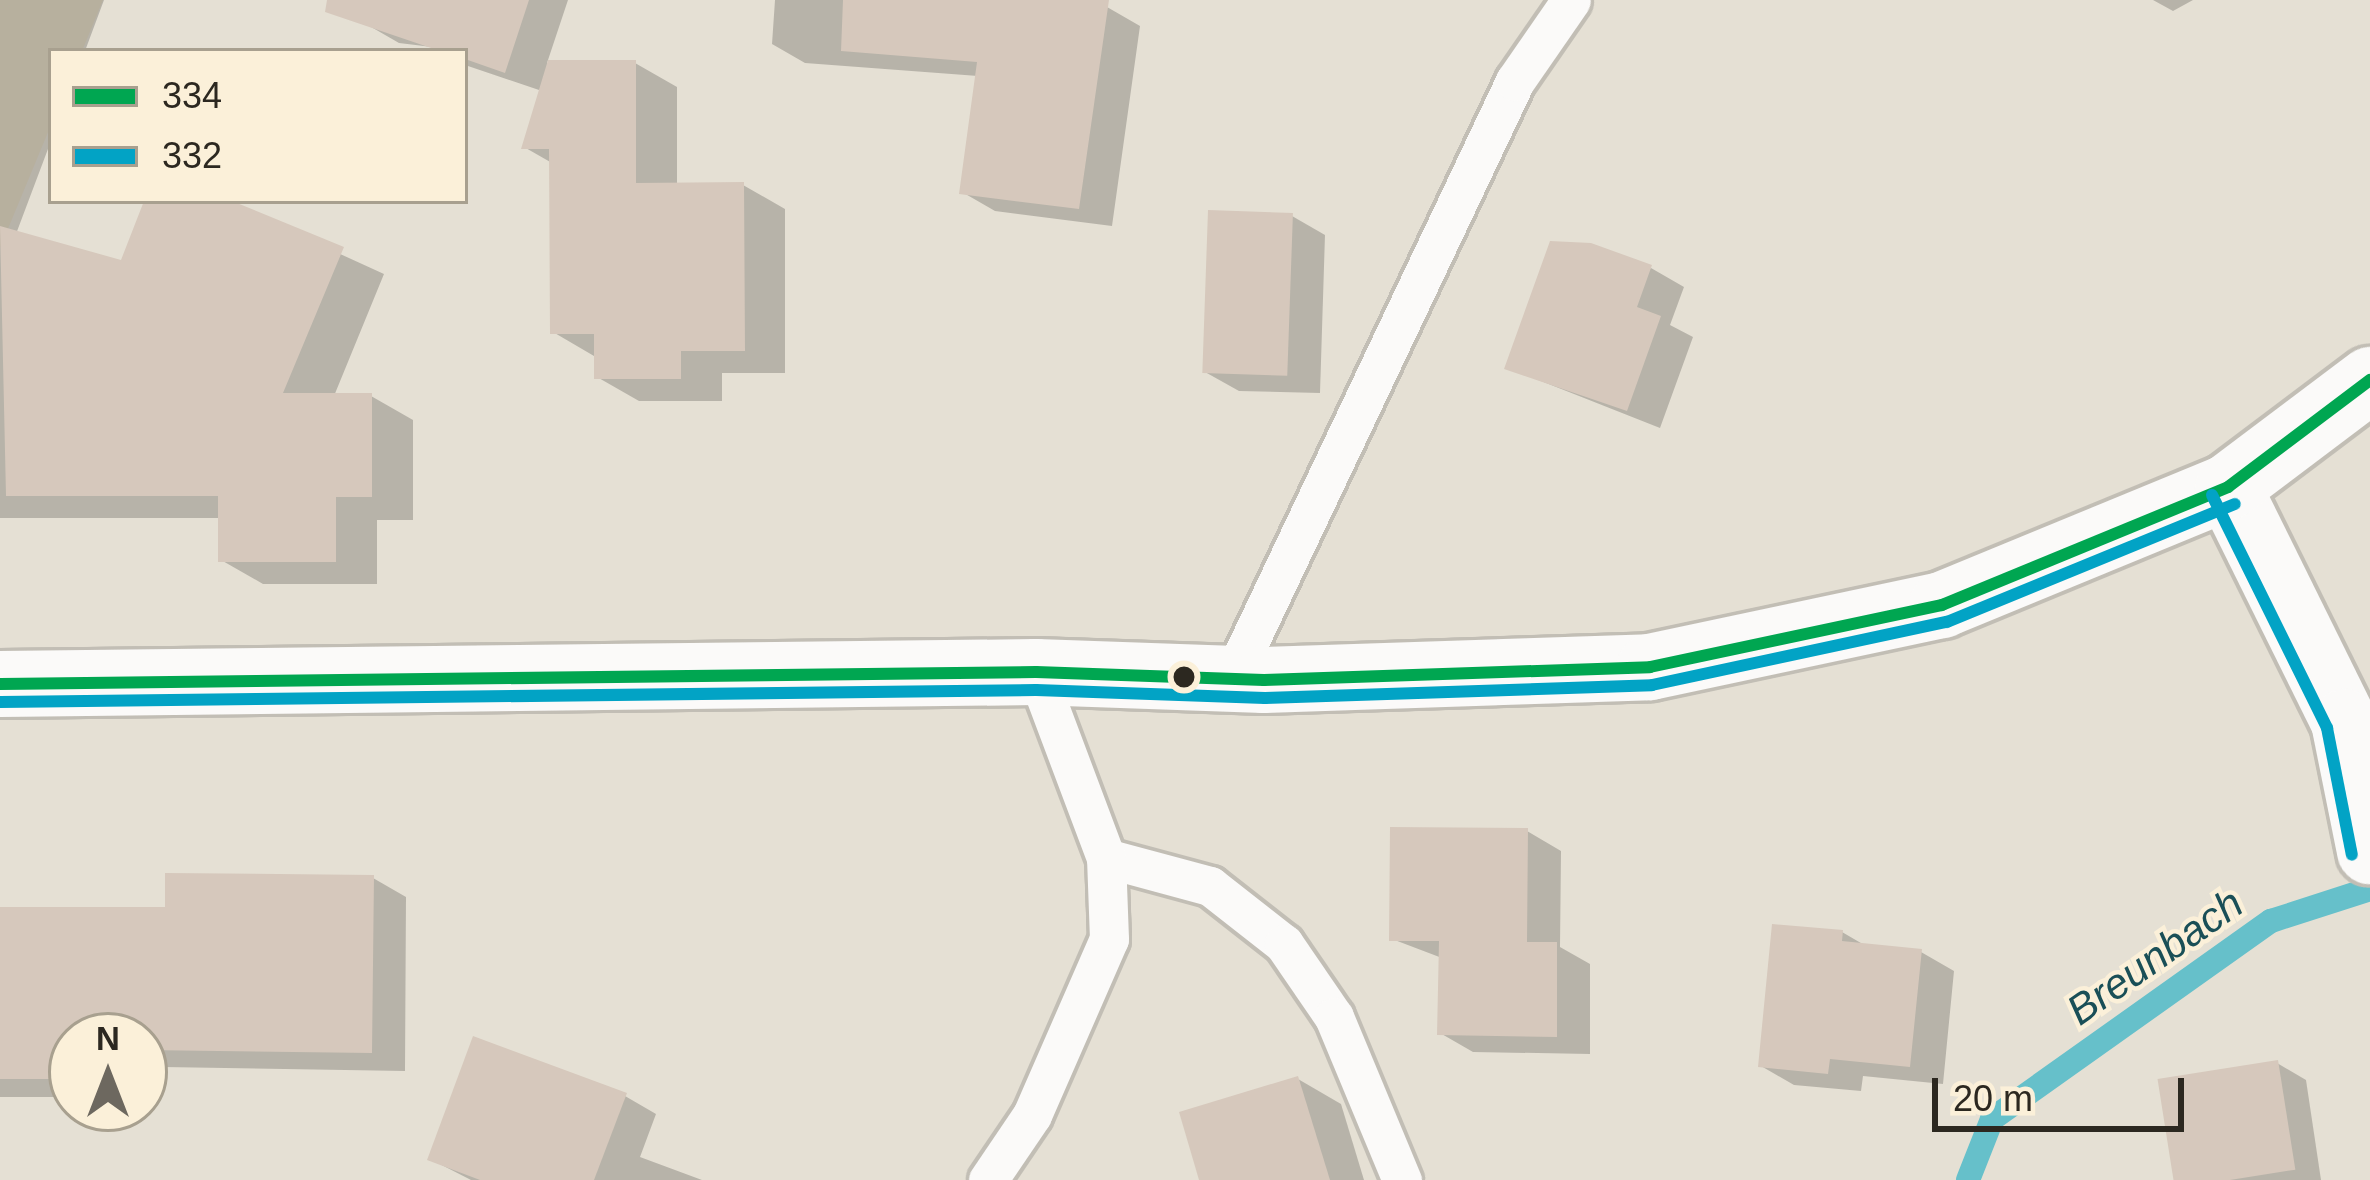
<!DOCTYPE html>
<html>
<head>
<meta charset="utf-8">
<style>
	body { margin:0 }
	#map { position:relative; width:2370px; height:1180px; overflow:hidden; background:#e5e0d4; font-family:Arial,sans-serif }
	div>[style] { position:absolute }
	.built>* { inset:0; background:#e5dcc6 }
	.shadow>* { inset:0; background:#0003 }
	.stream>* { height:24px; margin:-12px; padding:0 12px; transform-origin:12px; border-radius:12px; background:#66c0ca }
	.building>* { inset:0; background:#d6c8bc; transform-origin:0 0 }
	.roads { filter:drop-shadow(3px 0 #c2beb5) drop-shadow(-3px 0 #c2beb5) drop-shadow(0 3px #c2beb5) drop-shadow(0 -3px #c2beb5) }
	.service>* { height:39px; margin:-19.5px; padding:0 19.5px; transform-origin:19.5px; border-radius:19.5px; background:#fbfaf9 }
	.secondary>* { height:66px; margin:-33px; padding:0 33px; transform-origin:33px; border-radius:33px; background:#fbfaf9 }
	.bus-1>* { height:12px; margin:-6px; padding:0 6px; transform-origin:6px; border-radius:6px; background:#00a651 }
	.bus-2>* { height:12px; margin:-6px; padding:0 6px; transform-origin:6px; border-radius:6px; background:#02a3c5 }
	.dots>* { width:33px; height:33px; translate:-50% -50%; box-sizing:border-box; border:6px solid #fbf0d9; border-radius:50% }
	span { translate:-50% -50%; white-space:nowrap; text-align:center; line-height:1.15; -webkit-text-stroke:9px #fbf0d9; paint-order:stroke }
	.water-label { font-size:42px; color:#1a4f57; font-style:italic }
	.legend { position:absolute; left:48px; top:48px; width:420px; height:156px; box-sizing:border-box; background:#fbf0d9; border:3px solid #a8a08f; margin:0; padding:15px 21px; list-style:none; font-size:36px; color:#2c2820 }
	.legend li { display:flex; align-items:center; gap:24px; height:60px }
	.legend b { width:60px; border:3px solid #a8a08f }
	.north { position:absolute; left:48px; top:1012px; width:120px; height:120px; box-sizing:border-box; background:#fbf0d9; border:3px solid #a8a08f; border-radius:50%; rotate:0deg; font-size:33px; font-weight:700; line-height:48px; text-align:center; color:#2c2820 }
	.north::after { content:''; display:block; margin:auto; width:42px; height:54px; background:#6d685f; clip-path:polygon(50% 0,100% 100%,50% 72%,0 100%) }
	.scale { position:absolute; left:1932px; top:1078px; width:252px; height:54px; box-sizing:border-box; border:6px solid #2c2820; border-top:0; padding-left:15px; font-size:36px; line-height:42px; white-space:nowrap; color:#2c2820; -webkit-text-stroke:9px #fbf0d9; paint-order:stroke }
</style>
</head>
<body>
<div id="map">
	<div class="built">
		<div style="clip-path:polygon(0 0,103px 0,82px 51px,51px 51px,51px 125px,0 248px)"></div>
	</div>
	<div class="shadow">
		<div style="clip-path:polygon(0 0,104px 0,85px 51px,51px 51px,51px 141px,16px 234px,123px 264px,147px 201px,224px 201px,384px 274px,334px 396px,371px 396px,413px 420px,413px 520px,377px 520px,377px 584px,263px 584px,221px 560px,221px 518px,0 518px)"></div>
		<div style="clip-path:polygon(374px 0,568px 0,547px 63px,635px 63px,677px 87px,677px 186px,743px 185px,785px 209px,785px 373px,722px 373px,722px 401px,639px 401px,597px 377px,594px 356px,553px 332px,552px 163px,524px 147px,542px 91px,465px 65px,465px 51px,399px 43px,366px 24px)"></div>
		<div style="clip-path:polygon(775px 0,1055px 0,1107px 7px,1140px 26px,1112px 226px,995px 211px,962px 192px,978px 76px,805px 63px,772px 44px)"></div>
		<div style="clip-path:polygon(2153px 0,2193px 0,2173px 11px)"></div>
		<div style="clip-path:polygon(1292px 216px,1325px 235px,1320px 393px,1239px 391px,1205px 372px)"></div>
		<div style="clip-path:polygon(1651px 268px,1684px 287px,1670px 325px,1693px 337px,1660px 428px,1508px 368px)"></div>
		<div style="clip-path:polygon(1527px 831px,1561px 851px,1560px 947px,1590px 964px,1590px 1054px,1473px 1052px,1440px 1033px,1442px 958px,1392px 939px)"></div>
		<div style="clip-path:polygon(373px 878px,406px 897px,405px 1071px,163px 1067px,163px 1085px,144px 1089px,144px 1036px,72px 1036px,72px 1097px,0 1097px,0 911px,168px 910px)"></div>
		<div style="clip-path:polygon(1842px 932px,1866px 946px,1921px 952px,1954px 971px,1943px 1084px,1863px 1076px,1861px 1091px,1794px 1085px,1761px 1066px)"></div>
		<div style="clip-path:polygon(2277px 1063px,2306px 1080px,2321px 1180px,2177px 1180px,2161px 1082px)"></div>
		<div style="clip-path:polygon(1298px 1079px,1341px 1104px,1364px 1180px,1202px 1180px)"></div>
		<div style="clip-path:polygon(625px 1096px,656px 1114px,640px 1157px,702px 1180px,471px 1180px,430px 1159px)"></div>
	</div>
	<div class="stream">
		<div style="left:1968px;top:1180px;width:66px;rotate:-68.5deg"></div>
		<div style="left:1992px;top:1119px;width:342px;rotate:-35.4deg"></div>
		<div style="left:2271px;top:921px;width:104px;rotate:-17.9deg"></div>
	</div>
	<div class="building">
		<div style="clip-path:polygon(327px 0,529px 0,505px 73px,465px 59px,465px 51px,440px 51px,325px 12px)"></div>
		<div style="clip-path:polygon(843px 0,1109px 0,1079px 209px,959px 194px,977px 62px,841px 51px)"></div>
		<div style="clip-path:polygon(548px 60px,636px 60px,636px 183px,744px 182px,745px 351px,681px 351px,681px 379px,594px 379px,594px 334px,550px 334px,549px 149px,521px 149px)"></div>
		<div style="clip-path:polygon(144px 201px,232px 201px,344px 247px,283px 393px,372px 393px,372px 497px,336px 497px,336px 562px,218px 562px,218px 496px,6px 496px,0 226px,121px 260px)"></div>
		<div style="left:1208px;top:210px;width:85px;height:163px;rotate:2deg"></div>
		<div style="clip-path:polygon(1550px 241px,1591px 243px,1652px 265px,1637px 307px,1661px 316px,1627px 411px,1504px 369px)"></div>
		<div style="clip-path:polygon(1390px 827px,1528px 828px,1527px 942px,1557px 942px,1557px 1037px,1437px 1035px,1439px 941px,1389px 941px)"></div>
		<div style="clip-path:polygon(165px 873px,374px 875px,372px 1053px,144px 1050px,144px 1036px,72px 1036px,72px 1079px,0 1079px,0 907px,165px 907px)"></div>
		<div style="clip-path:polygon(1772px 924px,1843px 930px,1842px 941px,1922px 949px,1910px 1067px,1830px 1059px,1828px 1074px,1758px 1067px)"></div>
		<div style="clip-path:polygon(473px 1036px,627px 1093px,594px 1180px,480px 1180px,427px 1160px)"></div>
		<div style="left:2278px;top:1060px;width:111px;height:122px;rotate:81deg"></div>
		<div style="clip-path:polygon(1298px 1076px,1330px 1180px,1199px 1180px,1179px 1112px)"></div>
	</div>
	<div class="roads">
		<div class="service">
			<div style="left:1231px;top:680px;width:663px;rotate:-64.63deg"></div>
			<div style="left:1515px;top:81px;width:98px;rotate:-55.3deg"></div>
			<div style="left:1106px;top:858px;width:108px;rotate:15.1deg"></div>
			<div style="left:1210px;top:886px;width:94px;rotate:38.1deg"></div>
			<div style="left:1284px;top:944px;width:88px;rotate:55.6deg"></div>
			<div style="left:1334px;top:1017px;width:177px;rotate:67.4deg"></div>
			<div style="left:988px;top:1180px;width:78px;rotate:-55.9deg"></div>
			<div style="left:1032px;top:1115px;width:192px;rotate:-66.4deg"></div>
			<div style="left:1109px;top:939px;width:81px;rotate:-92.1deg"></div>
			<div style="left:1106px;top:858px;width:199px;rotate:-110.6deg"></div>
		</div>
		<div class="secondary">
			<div style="left:2228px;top:487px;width:262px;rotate:63.7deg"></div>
			<div style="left:2344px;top:722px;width:132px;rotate:78.6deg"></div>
			<div style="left:0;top:684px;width:1036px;rotate:-0.66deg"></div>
			<div style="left:1036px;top:672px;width:228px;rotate:2deg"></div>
			<div style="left:1264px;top:680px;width:386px;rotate:-1.9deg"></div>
			<div style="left:1650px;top:667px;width:299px;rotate:-12deg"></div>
			<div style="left:1942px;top:605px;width:309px;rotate:-22.4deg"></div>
			<div style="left:2228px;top:487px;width:178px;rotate:-37deg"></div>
		</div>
	</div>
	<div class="bus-1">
		<div style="left:0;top:684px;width:1036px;rotate:-0.66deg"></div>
		<div style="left:1036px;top:672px;width:228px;rotate:2deg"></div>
		<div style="left:1264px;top:680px;width:386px;rotate:-1.9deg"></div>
		<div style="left:1650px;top:667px;width:299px;rotate:-12deg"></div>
		<div style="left:1942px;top:605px;width:309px;rotate:-22.4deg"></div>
		<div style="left:2228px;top:487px;width:178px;rotate:-37deg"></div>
	</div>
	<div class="bus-2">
		<div style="left:2212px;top:495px;width:260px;rotate:63.7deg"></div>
		<div style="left:2327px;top:728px;width:129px;rotate:78.9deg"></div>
		<div style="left:0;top:702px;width:1036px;rotate:-0.66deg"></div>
		<div style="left:1036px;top:690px;width:229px;rotate:2deg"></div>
		<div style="left:1265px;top:698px;width:387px;rotate:-1.9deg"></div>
		<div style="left:1652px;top:685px;width:302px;rotate:-12.1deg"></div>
		<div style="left:1947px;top:622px;width:311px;rotate:-22.3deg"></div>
	</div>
	<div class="dots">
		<div style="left:1184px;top:677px;background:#2c2820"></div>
	</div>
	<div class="water-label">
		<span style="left:2155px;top:957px;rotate:-35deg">Breunbach</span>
	</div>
	<ul class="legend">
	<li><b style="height:15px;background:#00a651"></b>334</li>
	<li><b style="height:15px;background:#02a3c5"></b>332</li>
	</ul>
	<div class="north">N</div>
	<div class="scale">20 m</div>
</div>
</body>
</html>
